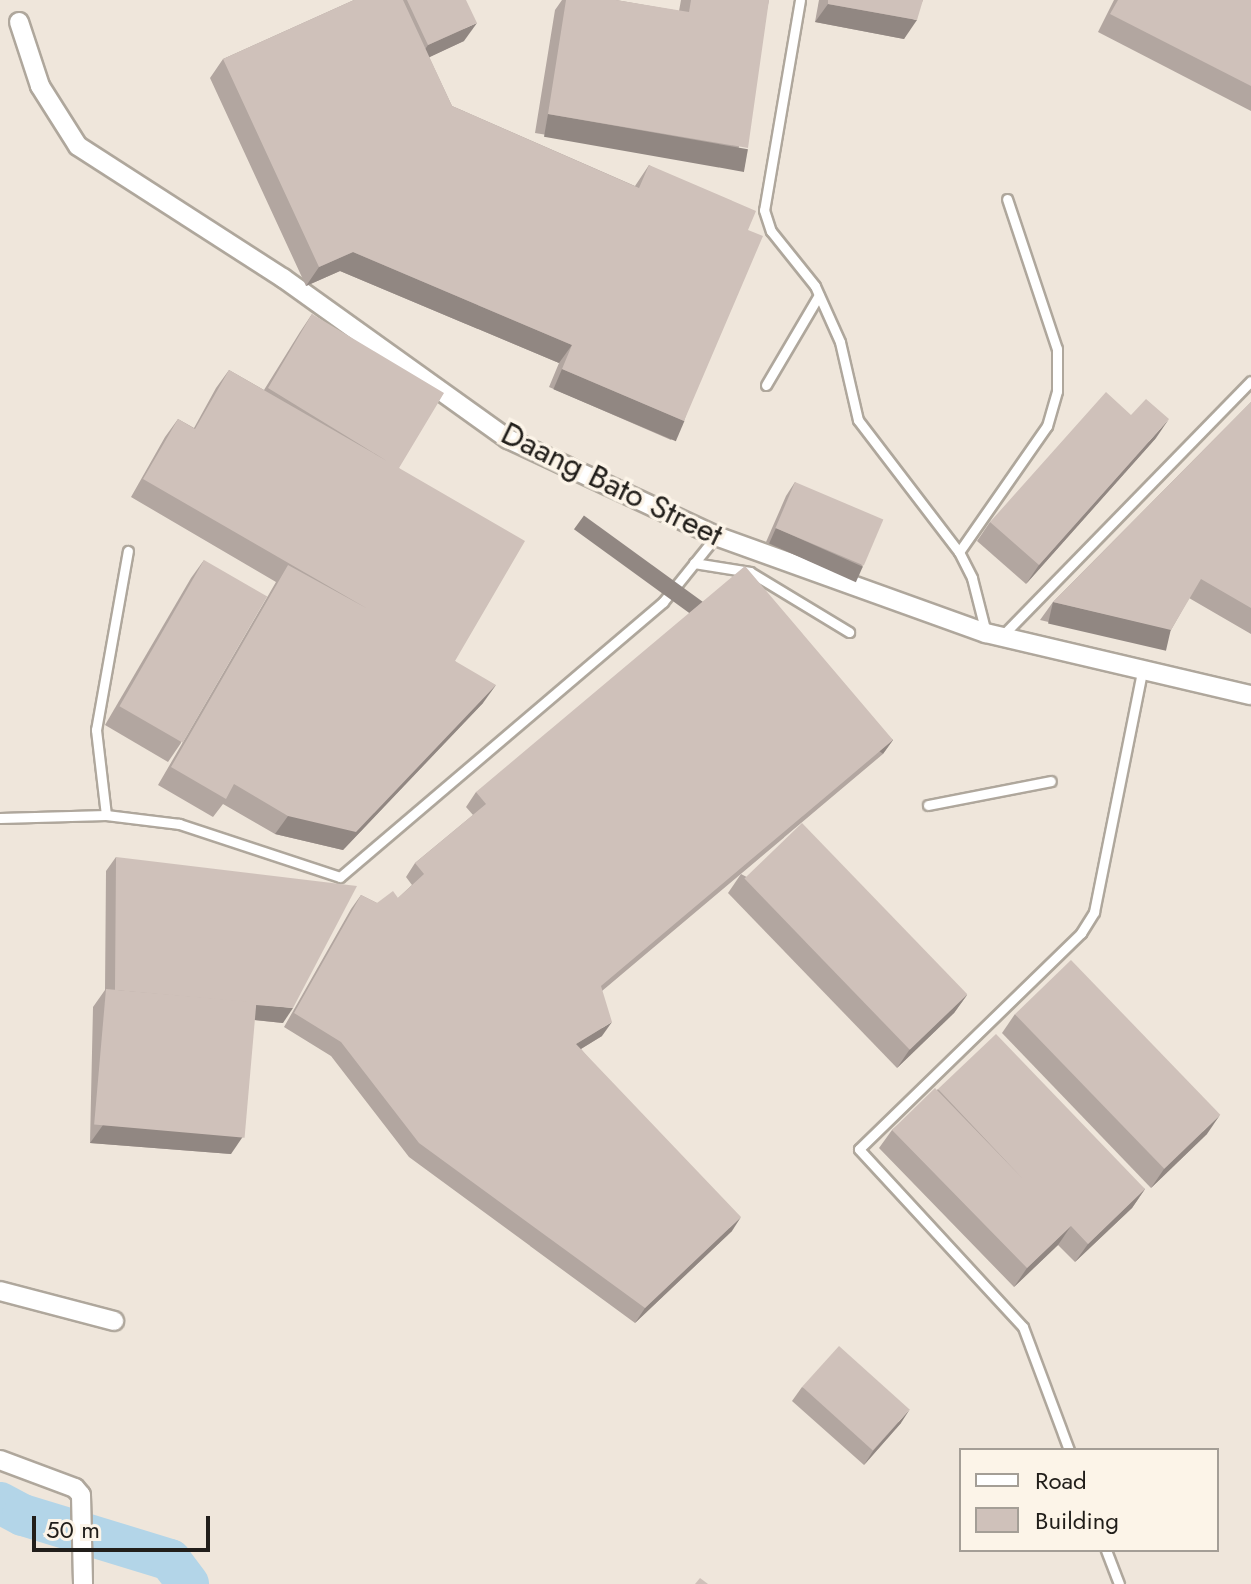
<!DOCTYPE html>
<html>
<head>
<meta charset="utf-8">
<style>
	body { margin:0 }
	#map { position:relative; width:1251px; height:1584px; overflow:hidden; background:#efe6db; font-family:Jost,sans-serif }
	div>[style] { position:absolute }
	.river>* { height:42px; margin:-21px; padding:0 21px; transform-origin:21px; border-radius:21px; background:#b3d5e8 }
	.roads { filter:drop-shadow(2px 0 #afa79c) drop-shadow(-2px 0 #afa79c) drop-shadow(0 2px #afa79c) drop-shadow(0 -2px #afa79c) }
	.service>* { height:9px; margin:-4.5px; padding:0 4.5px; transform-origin:4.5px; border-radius:4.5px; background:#fff }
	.minor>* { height:18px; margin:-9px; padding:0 9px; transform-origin:9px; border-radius:9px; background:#fff }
	.wall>* { inset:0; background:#b2a6a0 }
	.shaded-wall>* { inset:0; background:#918782; transform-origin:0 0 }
	.building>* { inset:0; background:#cfc1ba; transform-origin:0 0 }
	span { translate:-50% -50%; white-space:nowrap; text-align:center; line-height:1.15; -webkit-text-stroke:7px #fcf4e8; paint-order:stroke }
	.street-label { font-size:32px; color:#211e1a }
	.legend { position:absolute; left:959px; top:1448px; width:260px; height:104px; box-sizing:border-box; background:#fcf4e8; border:2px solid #a49e96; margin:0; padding:10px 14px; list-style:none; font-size:24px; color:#211e1a }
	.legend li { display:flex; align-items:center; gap:16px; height:40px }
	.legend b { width:40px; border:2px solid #a49e96 }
	.scale { position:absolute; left:32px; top:1516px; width:178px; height:36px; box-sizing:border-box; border:4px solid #211e1a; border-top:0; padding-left:10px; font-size:24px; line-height:28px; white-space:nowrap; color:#211e1a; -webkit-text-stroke:6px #fcf4e8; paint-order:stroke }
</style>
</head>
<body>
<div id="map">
	<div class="river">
		<div style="left:0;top:1503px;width:26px;rotate:28deg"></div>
		<div style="left:23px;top:1515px;width:154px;rotate:17deg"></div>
		<div style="left:170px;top:1560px;width:30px;rotate:53deg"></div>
	</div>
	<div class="roads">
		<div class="service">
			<div style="left:800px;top:0;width:213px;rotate:99.7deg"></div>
			<div style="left:764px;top:210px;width:22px;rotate:72deg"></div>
			<div style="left:771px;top:231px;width:70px;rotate:51.3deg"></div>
			<div style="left:815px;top:286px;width:61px;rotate:65.9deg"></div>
			<div style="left:840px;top:342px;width:80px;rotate:77deg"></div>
			<div style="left:858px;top:420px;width:166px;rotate:52.6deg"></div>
			<div style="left:959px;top:552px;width:29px;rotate:63deg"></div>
			<div style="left:972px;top:578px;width:57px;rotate:75.7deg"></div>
			<div style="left:766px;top:385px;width:104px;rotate:-59.5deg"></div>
			<div style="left:959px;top:552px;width:154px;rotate:-55.1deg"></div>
			<div style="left:1047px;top:426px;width:36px;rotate:-74deg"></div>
			<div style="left:1057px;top:391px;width:42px;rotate:-90deg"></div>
			<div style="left:1057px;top:349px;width:158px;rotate:-108.4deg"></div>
			<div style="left:694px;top:563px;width:57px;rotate:9.1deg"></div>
			<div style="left:750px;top:572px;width:116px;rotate:31.2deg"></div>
			<div style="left:1002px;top:636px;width:356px;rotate:-45.7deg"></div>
			<div style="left:928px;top:805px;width:125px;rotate:-11deg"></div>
			<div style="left:106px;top:815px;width:86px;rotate:-96.7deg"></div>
			<div style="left:96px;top:730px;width:182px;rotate:-79.9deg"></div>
			<div style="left:0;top:818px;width:106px;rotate:-1.6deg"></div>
			<div style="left:106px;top:815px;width:74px;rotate:7deg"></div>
			<div style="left:179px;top:824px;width:169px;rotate:18.2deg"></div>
			<div style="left:340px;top:877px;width:424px;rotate:-40.4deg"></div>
			<div style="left:663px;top:602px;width:85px;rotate:-51.2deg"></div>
			<div style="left:1069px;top:1450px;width:131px;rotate:-110.5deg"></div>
			<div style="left:1023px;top:1327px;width:242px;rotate:-132.7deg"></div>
			<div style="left:859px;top:1149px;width:310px;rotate:-44.2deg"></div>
			<div style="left:1081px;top:933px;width:25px;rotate:-58deg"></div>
			<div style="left:1094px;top:912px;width:246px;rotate:-78.7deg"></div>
			<div style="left:1106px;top:1550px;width:36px;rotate:69deg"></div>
		</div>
		<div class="minor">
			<div style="left:19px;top:22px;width:67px;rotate:71.8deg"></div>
			<div style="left:40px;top:86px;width:71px;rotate:57.7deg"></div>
			<div style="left:78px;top:146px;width:244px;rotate:32.8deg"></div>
			<div style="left:283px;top:278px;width:277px;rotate:35.6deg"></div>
			<div style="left:508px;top:439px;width:230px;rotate:25deg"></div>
			<div style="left:716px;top:536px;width:287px;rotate:19.8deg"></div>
			<div style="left:986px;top:633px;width:272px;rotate:13.2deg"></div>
			<div style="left:0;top:1291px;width:118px;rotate:14.7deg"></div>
			<div style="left:0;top:1460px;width:80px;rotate:20.5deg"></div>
			<div style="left:75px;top:1488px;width:9px;rotate:49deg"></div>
			<div style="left:81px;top:1495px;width:89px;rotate:88.7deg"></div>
		</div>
	</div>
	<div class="wall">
		<div style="clip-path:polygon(354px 0,466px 0,464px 41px,429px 57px,452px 106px,635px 186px,649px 165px,748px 230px,684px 421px,671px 440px,549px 387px,559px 363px,340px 271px,306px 286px,210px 78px,223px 59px)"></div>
		<div style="clip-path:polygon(562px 0,616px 0,679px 11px,681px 0,769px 0,735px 166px,535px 133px,555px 10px)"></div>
		<div style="clip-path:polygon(819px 0,923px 0,904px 39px,815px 22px)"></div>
		<div style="clip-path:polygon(1114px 0,1251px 0,1251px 111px,1098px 32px)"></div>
		<div style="clip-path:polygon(312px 314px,399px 468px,455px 661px,483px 703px,343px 850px,275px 834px,223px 804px,213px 817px,158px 785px,276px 582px,131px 497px,165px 437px,178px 419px,194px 428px,216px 388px,229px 370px,264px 390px,300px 332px)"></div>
		<div style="clip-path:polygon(1251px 402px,1251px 634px,1189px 598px,1171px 630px,1158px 648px,1040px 620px,1053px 602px)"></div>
		<div style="clip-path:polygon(1156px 438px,1026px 584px,977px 541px,990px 522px)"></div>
		<div style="clip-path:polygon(795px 482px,863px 566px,853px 580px,766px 542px,786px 496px)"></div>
		<div style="clip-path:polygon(204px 560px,181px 743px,168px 762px,105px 725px,191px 578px)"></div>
		<div style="clip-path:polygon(893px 740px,883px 754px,602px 991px,602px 1036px,581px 1049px,732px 1231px,635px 1323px,409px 1157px,331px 1056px,284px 1027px,351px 909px,361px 895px,377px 903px,398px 898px,412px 885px,406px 877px,415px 863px,473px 815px,466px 807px,476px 792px)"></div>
		<div style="clip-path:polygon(116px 857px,283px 1023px,254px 1020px,231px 1154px,90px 1143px,93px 1007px,105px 990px,106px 871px)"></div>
		<div style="clip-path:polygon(741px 874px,967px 995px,954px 1013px,897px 1068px,728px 893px)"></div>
		<div style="clip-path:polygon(1015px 1014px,1207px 1134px,1151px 1188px,1002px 1033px)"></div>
		<div style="clip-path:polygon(938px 1089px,1145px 1189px,1132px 1208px,1075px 1262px,1058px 1245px,1014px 1287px,879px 1148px,892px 1130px)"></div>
		<div style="clip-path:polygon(802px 1387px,901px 1423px,864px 1465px,792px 1401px)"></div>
	</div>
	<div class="shaded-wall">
		<div style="clip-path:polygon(828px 4px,917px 20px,904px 39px,815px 22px)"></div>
		<div style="clip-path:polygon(477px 23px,464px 41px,415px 64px,428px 45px)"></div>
		<div style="left:548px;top:114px;width:203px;height:23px;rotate:10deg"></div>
		<div style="clip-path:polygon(353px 252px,572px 345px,559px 363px,340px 271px,306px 286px,319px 267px)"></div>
		<div style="left:562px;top:369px;width:133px;height:22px;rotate:23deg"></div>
		<div style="clip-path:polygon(1169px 419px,1156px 438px,1026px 584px,1039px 565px)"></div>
		<div style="left:776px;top:528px;width:95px;height:17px;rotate:24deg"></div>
		<div style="left:1053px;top:602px;width:121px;height:22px;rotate:13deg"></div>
		<div style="clip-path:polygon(496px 685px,483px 703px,343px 850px,275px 834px,288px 816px)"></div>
		<div style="left:893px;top:740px;width:17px;height:382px;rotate:126deg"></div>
		<div style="clip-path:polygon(115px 990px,293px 1008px,283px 1023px,105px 1004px)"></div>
		<div style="clip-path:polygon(967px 995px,954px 1013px,897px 1068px,910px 1049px)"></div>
		<div style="clip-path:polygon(612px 1022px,602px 1036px,566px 1058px,576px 1044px)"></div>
		<div style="clip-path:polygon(1220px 1115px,1207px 1134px,1151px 1188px,1164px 1169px)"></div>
		<div style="clip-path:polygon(103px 1125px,244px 1135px,231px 1154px,90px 1143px)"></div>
		<div style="clip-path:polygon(1145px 1189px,1132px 1208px,1075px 1262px,1088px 1244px)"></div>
		<div style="clip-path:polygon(741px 1217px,732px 1231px,635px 1323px,645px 1308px)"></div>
		<div style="clip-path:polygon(1071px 1226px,1058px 1245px,1014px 1287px,1027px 1268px)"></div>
		<div style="clip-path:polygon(910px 1409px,901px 1423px,864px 1465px,873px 1451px)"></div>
	</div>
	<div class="building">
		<div style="clip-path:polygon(354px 0,403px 0,452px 106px,639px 188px,649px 165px,756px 211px,748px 230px,763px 236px,684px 421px,562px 369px,572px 345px,353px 252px,319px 267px,223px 59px)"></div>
		<div style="clip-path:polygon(407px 0,466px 0,477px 23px,428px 45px)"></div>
		<div style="clip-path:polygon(566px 0,616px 0,689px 12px,691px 0,769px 0,748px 148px,548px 114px)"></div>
		<div style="clip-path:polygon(828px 0,923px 0,917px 20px,828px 4px)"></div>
		<div style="clip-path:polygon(1118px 0,1251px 0,1251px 86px,1110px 14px)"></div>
		<div style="clip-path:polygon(312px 314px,444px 393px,399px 468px,525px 541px,455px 661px,496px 685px,356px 832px,288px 816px,234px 784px,226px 799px,171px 767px,288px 565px,368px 609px,143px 479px,178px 419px,195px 429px,229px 370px,387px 461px,268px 388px)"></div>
		<div style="clip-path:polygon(1106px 392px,1131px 415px,1146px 399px,1169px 419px,1039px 565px,990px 522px)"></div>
		<div style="clip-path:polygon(1251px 402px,1251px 608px,1201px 579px,1171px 630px,1053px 602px)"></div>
		<div style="left:795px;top:482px;width:96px;height:50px;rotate:23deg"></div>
		<div style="left:204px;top:560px;width:73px;height:169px;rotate:30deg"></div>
		<div style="clip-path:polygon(745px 566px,893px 740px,601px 986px,612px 1022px,576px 1044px,741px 1217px,645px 1308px,419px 1143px,341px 1042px,294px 1013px,361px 895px,377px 903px,393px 891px,398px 898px,424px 874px,415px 863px,486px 804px,476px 792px)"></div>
		<div style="left:802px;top:823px;width:238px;height:80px;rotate:46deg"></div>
		<div style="clip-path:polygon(116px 857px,357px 886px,293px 1008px,256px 1005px,256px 1003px,115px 990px)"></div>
		<div style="left:1071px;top:960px;width:215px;height:78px;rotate:46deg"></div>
		<div style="left:106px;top:989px;width:151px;height:136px;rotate:5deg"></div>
		<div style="clip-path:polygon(996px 1034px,1145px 1189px,1088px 1244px,1071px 1226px,1027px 1268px,892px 1130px,935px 1088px,1024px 1180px,938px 1089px)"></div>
		<div style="left:839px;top:1346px;width:95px;height:55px;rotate:42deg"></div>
		<div style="clip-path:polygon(700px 1578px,708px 1584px,695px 1584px)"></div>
	</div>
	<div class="street-label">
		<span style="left:612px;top:484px;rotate:26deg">Daang Bato Street</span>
	</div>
	<ul class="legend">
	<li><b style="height:10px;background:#fff"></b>Road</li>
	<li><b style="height:22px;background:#cfc1ba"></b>Building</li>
	</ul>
	<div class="scale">50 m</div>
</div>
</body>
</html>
